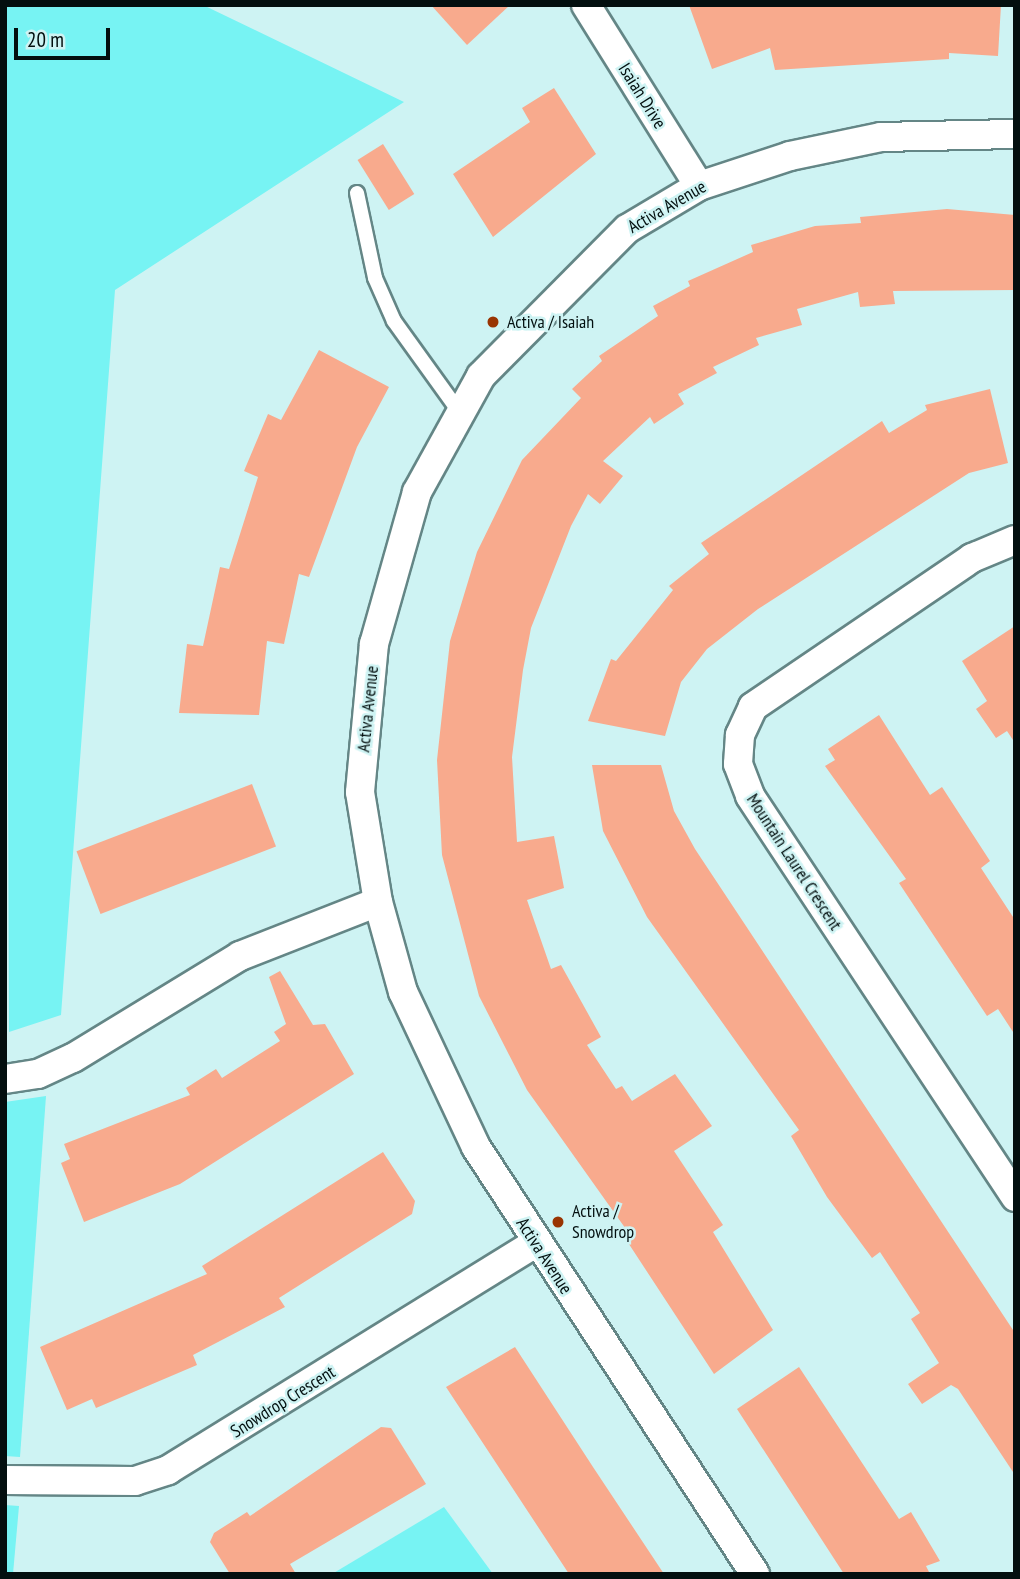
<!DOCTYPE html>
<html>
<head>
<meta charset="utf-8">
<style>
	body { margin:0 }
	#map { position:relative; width:1020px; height:1579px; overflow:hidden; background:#cef3f3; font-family:"PT Sans Narrow",sans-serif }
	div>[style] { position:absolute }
	.green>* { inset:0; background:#77f3f3 }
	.building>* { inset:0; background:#f8aa8d; transform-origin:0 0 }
	.roads { filter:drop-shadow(2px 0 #648686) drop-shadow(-2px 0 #648686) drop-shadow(0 2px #648686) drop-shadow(0 -2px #648686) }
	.service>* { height:14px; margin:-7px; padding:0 7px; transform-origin:7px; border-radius:7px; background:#fff }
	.minor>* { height:28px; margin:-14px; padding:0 14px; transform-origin:14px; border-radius:14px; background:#fff }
	.dots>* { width:19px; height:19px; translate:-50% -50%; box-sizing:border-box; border:4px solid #cef3f3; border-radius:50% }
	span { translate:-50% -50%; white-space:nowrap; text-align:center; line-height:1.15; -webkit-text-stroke:5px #cef3f3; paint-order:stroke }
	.street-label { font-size:18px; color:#030f0f }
	.poi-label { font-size:18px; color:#030f0f }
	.left { translate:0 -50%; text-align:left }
	.frame { position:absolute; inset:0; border:7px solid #030f0f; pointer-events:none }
	.scale { position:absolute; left:14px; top:28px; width:96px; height:32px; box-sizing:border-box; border:4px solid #030f0f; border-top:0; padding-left:9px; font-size:21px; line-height:24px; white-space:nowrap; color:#030f0f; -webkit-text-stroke:5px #cef3f3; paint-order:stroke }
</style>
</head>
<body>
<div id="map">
	<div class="green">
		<div style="clip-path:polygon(5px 5px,203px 5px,404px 102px,115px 290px,61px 1015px,9px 1032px)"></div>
		<div style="clip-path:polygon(46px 1096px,20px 1457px,5px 1456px,5px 1102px)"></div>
		<div style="clip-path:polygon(5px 1505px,19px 1506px,13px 1574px,5px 1574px)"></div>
		<div style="clip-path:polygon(444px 1507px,493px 1574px,332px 1574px)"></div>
	</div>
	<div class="building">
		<div style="clip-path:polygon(431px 5px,510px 5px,467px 45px)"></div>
		<div style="clip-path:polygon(689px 5px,1001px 5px,998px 56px,949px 53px,949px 59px,775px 70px,770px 48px,712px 69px)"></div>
		<div style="clip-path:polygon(554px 88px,596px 154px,493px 237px,453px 174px,530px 122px,522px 108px)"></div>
		<div style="left:383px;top:144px;width:59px;height:30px;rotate:58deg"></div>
		<div style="clip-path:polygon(947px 209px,1015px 215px,1015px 290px,893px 291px,895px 304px,860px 307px,858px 292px,797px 309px,802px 325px,756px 338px,759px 345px,713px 367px,717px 373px,678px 394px,684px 404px,654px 424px,650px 417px,603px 461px,623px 476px,600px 504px,588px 494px,571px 526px,531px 628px,523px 670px,512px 757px,517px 842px,554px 836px,564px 888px,527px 900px,551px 969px,561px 965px,601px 1037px,587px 1045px,616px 1089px,622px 1086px,632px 1101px,675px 1074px,712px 1126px,674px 1151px,723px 1225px,713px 1232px,773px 1330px,714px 1374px,623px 1235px,628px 1232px,527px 1090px,479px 996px,442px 855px,437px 760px,450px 641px,477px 552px,522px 460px,581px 398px,572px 389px,602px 361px,599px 356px,658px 316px,653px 306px,690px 286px,688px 281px,753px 252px,751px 245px,815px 226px,861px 223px,860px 217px)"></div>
		<div style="clip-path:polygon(319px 350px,389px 387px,357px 447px,309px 577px,299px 574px,284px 644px,267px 641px,259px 715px,179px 713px,187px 644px,203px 646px,220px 567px,229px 569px,258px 477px,244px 471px,268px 414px,281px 420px)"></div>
		<div style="clip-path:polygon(990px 389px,1008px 463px,969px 473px,758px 609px,707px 649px,681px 682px,665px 736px,588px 721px,611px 659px,616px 661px,673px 590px,669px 586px,709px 554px,701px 543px,882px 421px,889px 433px,927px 410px,925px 405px)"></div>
		<div style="clip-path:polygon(1015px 626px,1015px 743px,1007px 731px,996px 738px,976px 709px,987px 701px,962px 661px)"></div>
		<div style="clip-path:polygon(879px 715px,930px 795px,942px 787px,990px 861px,981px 868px,1015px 920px,1015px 1035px,998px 1009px,987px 1016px,899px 883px,906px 879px,825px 766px,835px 760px,828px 749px)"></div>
		<div style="clip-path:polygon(592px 765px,661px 765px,674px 811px,695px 849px,1015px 1333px,1015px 1475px,958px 1389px,951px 1385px,922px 1404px,908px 1384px,939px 1363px,911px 1319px,920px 1313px,880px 1252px,872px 1258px,827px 1197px,791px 1136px,799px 1130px,647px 917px,603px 831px)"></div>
		<div style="left:252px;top:784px;width:67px;height:188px;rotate:69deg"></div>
		<div style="clip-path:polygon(280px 971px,313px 1025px,325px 1024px,354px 1074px,180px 1184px,84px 1222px,61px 1163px,70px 1159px,64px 1144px,190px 1095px,186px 1088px,216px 1069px,222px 1078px,280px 1041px,274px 1032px,286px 1024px,269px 977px)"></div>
		<div style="clip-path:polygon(383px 1152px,415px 1201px,412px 1214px,279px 1298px,285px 1307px,193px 1355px,197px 1365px,96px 1408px,92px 1399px,67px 1410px,40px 1347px,207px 1274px,202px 1266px)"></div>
		<div style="clip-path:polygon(515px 1347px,593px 1467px,664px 1574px,569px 1574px,446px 1387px)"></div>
		<div style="clip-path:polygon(799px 1367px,899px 1519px,911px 1512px,940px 1561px,926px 1566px,930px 1574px,844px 1574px,737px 1409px)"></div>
		<div style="clip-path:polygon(381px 1427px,391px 1428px,426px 1484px,290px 1564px,296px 1574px,230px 1574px,210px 1542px,214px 1533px,247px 1512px,250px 1516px)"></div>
	</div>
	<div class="roads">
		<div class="service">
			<div style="left:357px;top:193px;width:87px;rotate:78deg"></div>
			<div style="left:375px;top:278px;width:47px;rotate:66.2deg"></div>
			<div style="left:394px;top:321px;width:113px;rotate:54.3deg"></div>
		</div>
		<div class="minor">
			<div style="left:586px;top:5px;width:213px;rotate:58deg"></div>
			<div style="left:1015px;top:540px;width:47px;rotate:157.3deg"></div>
			<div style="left:972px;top:558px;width:265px;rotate:145.8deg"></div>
			<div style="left:753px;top:707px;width:31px;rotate:115deg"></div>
			<div style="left:740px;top:735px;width:29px;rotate:94deg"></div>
			<div style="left:738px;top:764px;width:34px;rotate:69deg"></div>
			<div style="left:750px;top:796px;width:481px;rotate:56.5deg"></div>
			<div style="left:5px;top:1079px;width:33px;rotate:-9deg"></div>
			<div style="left:38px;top:1074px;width:38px;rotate:-25deg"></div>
			<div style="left:73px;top:1058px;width:196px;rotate:-31.4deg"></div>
			<div style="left:240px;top:956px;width:148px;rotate:-21.4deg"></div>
			<div style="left:5px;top:1480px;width:130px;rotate:0.4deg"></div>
			<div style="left:135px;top:1481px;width:35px;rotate:-18deg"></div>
			<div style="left:168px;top:1470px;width:432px;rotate:-31.7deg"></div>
			<div style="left:755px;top:1574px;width:510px;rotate:-123.16deg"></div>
			<div style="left:476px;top:1147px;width:171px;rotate:-115.2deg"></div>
			<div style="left:403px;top:992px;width:93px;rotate:-105.5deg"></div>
			<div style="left:378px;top:902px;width:111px;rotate:-99.3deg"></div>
			<div style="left:360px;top:792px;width:149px;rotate:-84.6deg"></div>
			<div style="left:374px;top:644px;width:158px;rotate:-74.2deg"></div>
			<div style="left:417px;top:492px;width:132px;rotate:-61.1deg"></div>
			<div style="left:481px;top:376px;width:207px;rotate:-45.2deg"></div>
			<div style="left:627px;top:229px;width:84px;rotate:-30.8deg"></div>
			<div style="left:699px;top:186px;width:96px;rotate:-18.2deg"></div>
			<div style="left:790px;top:156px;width:93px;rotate:-11.8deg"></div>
			<div style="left:881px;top:137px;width:134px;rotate:-1.3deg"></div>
		</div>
	</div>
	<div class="dots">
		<div style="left:493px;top:322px;background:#993402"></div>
		<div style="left:558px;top:1222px;background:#993402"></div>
	</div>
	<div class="street-label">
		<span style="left:642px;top:96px;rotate:58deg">Isaiah Drive</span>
		<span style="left:667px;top:207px;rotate:-30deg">Activa Avenue</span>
		<span style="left:368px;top:709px;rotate:-84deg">Activa Avenue</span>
		<span style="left:794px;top:862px;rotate:57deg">Mountain Laurel Crescent</span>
		<span style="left:544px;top:1256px;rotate:57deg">Activa Avenue</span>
		<span style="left:283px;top:1402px;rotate:-32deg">Snowdrop Crescent</span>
	</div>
	<div class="poi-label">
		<span class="left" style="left:507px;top:322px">Activa / Isaiah</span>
		<span class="left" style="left:572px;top:1222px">Activa /<br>Snowdrop</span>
	</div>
	<div class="frame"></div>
	<div class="scale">20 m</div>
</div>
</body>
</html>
